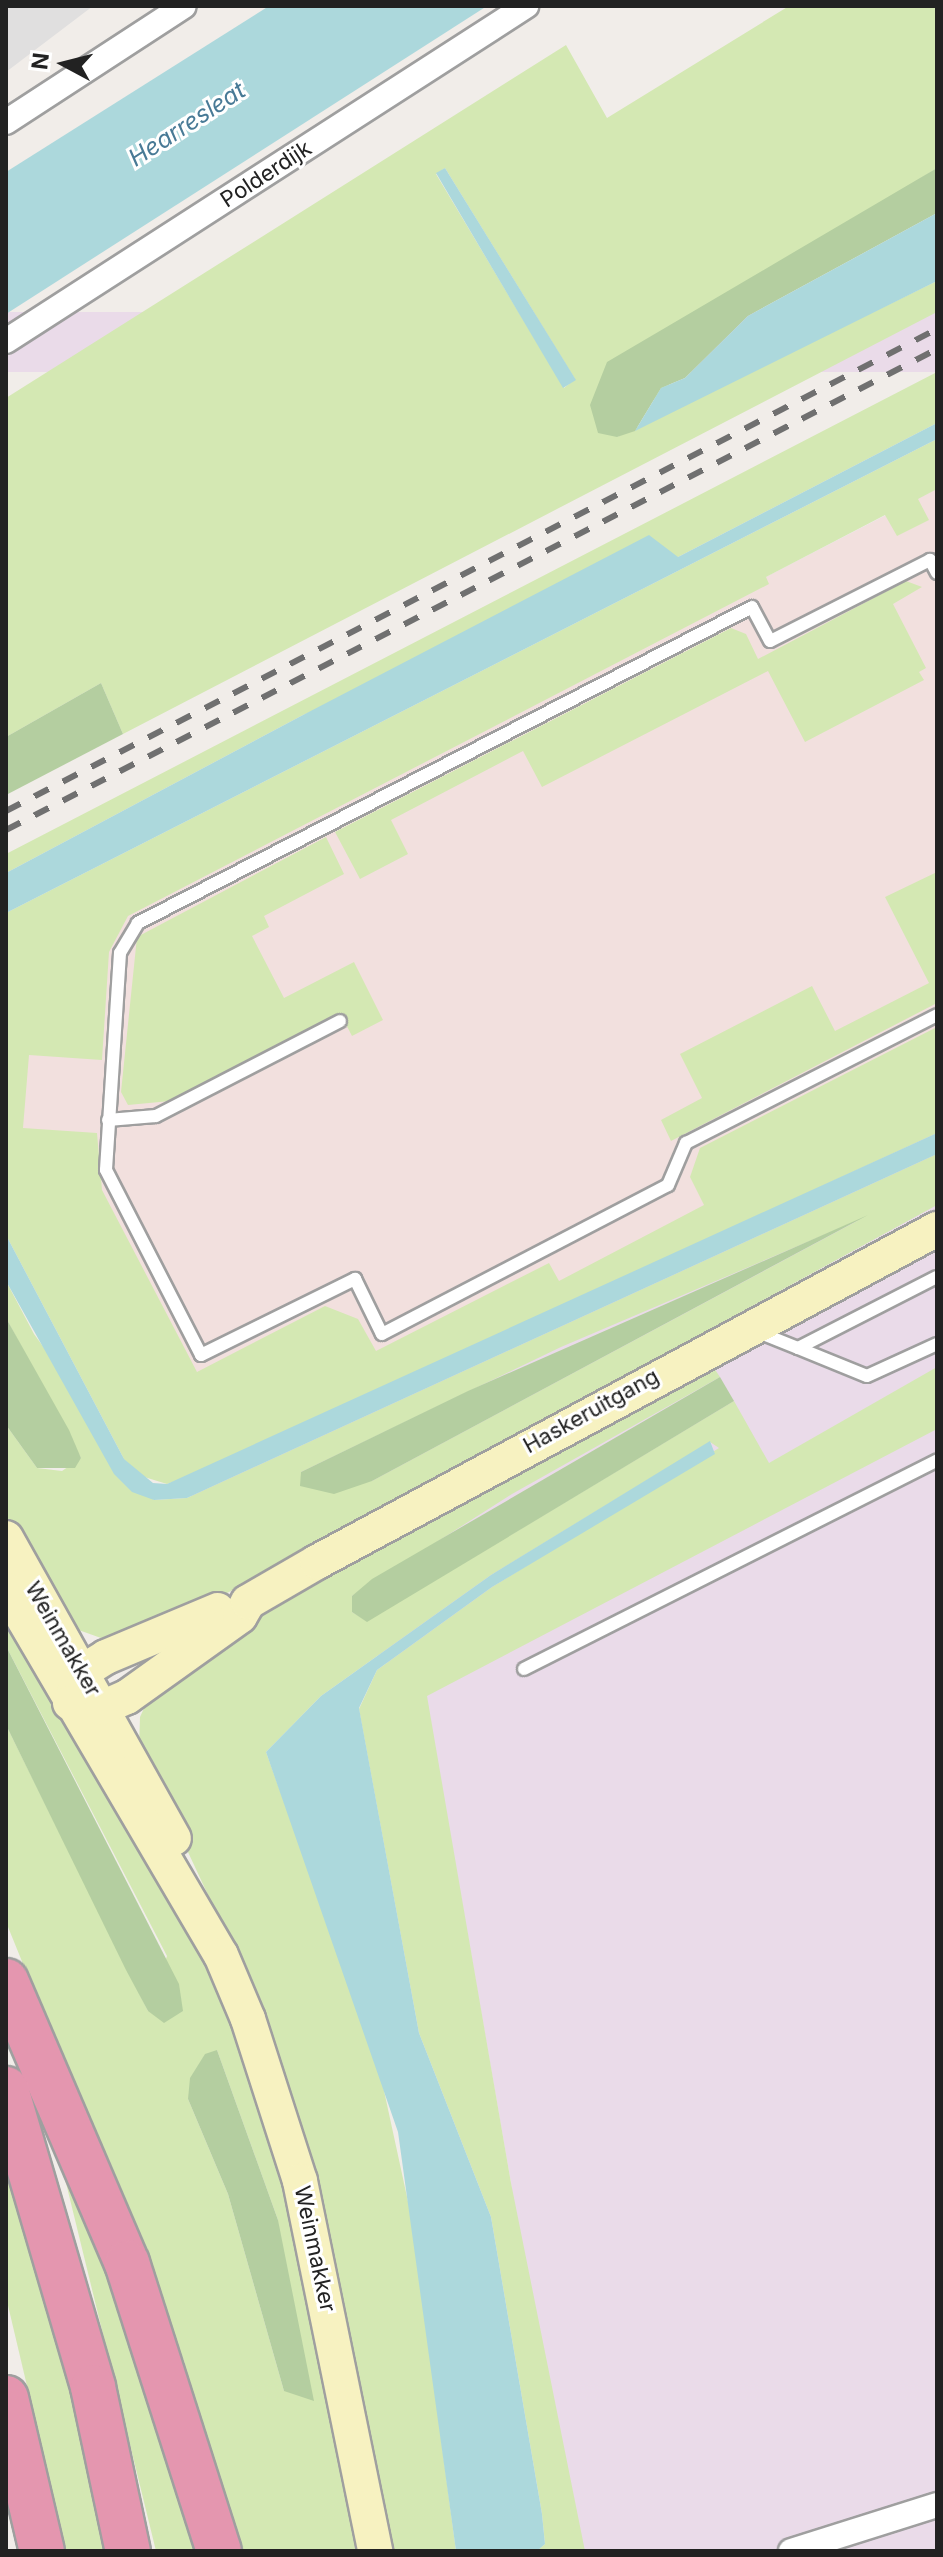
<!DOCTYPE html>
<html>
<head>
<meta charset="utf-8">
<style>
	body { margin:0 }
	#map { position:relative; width:943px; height:2557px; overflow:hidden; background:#f1ede9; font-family:Inter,sans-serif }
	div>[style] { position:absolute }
	.residential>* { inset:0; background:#e0dfdf }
	.industrial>* { inset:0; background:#eadbe9; transform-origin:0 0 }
	.military>* { inset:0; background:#f2e0de }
	.grass>* { inset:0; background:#d4e8b3 }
	.forest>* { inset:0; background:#b4cea0 }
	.water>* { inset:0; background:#acd8dc }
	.roads { filter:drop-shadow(2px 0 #9f9f9f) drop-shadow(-2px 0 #9f9f9f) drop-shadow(0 2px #9f9f9f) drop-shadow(0 -2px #9f9f9f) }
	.lane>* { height:12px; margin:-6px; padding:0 6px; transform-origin:6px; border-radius:6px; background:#fff }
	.street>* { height:24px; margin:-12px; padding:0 12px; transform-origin:12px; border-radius:12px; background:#fff }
	.secondary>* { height:34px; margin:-17px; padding:0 17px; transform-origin:17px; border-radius:17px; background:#f7f2c1 }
	.highway>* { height:44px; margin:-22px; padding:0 22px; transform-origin:22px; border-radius:22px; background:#e496af }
	.rail>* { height:6px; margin-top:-3px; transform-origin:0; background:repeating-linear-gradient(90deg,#707070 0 16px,transparent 0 32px) }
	span { translate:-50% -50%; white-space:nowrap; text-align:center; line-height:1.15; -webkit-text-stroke:6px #fff; paint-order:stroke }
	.street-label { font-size:22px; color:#222 }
	.water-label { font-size:24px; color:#487a96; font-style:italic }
	.frame { position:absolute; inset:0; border:8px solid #222; pointer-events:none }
	.north { position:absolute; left:24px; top:24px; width:80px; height:80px; -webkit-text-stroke:6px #fff; paint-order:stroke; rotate:277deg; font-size:22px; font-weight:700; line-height:32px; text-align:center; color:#222 }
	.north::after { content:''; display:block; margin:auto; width:28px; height:36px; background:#222; clip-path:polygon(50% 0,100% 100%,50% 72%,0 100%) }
</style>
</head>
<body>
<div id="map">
	<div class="residential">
		<div style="clip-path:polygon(6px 6px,93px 6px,6px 72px)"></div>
	</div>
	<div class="industrial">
		<div style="left:937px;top:312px;width:60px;height:1049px;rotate:90deg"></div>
		<div style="clip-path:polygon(937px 489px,937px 2551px,555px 2551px,530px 2419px,511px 2183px,426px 1696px,155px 1465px,6px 969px)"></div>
	</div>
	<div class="military">
		<div style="clip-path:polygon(937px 489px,937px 1121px,185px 1463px,6px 1192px,6px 969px)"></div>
	</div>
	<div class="grass">
		<div style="clip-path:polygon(evenodd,789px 6px,937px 6px,937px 168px,794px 258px,617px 437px,937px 281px,937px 312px,123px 734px,101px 683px,6px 737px,6px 398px,566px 45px,607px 118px,789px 6px,445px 168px,575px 379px,564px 388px,436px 174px,445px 168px)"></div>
		<div style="clip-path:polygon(937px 372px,937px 423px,678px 557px,303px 715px,6px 873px,6px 854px)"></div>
		<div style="clip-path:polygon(937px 439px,937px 489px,918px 499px,929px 520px,897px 536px,885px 515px,766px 577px,769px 584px,128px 916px,109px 952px,102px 1060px,29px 1055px,23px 1128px,97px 1133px,102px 1190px,197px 1372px,325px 1306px,358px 1319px,376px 1351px,549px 1263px,559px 1281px,704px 1205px,690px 1177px,700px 1148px,937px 1027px,937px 1133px,206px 1470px,167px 1484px,141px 1476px,124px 1459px,6px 1235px,6px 913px)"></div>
		<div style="clip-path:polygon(906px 581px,922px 587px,893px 604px,926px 668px,919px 672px,924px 680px,805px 742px,768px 671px,542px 787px,523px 751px,391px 820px,408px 854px,360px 879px,335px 832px,731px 628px,746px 634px,758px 659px)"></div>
		<div style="clip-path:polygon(326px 837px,344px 874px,264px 916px,269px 927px,252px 936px,284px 998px,354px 962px,383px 1020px,352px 1036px,340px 1013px,170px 1101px,128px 1105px,121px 1092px,137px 937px)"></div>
		<div style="clip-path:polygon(937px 872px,937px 1003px,671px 1141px,661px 1120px,702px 1098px,680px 1054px,812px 986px,835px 1031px,929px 983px,885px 897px)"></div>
		<div style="clip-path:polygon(evenodd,937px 1154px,937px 1205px,185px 1616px,101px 1638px,73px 1628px,6px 1523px,6px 1425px,37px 1468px,62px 1471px,81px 1458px,6px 1318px,6px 1281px,34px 1334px,154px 1500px,187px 1498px,937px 1154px,859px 1220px,372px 1481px,301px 1472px,561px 1347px,859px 1220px)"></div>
		<div style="clip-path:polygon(710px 1362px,720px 1377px,512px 1494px,352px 1596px,352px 1612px,367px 1621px,734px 1401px,769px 1463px,937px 1367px,937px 1429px,427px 1696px,511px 2183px,585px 2551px,537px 2551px,545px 2544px,542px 2514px,491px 2217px,419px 2033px,359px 1709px,377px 1670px,492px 1587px,719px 1448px,710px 1442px,491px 1575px,321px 1696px,266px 1752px,378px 2063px,412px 2220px,456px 2551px,390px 2551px,308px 2147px,250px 1985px,139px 1747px,140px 1717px,146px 1704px,240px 1623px)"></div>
		<div style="clip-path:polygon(evenodd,6px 1606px,222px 1996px,264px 2112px,297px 2234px,359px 2551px,228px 2551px,184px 2361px,6px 1922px,6px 1725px,148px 2011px,167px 1956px,6px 1646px,6px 1606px,217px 2050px,278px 2220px,284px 2391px,228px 2194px,188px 2099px,217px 2050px)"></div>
		<div style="clip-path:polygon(6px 2029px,111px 2238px,208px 2551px,156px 2551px,66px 2183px)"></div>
		<div style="clip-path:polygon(6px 2154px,70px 2389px,106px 2551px,66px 2551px,6px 2297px)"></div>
	</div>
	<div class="forest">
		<div style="clip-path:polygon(937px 168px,937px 213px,748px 316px,685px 378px,661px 388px,635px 431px,617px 437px,598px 433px,590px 405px,607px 362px)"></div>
		<div style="clip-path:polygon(101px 683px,123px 734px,6px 795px,6px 737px)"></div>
		<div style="clip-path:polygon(868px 1215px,372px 1481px,334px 1494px,300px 1486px,301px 1472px,468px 1391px)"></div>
		<div style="clip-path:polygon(6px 1318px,69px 1430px,81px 1458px,75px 1468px,37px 1468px,6px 1425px)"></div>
		<div style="clip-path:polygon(720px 1377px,734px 1401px,367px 1622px,352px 1612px,352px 1596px,372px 1579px)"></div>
		<div style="clip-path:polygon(6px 1646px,179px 1984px,183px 2011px,164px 2023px,148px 2011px,126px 1970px,6px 1725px)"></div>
		<div style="clip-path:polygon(217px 2050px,278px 2220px,314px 2401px,284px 2391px,228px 2194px,188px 2099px,190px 2078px,205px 2054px)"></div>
	</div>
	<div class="water">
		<div style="clip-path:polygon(269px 6px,487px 6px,6px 314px,6px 172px)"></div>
		<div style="clip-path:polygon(445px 168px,576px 380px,563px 388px,436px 173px)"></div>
		<div style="clip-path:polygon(937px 213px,937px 281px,635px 431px,661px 388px,685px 378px,748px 316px)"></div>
		<div style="clip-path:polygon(937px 423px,937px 439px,6px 913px,6px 873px,303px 715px,649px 535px,678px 557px)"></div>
		<div style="clip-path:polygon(937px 1133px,937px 1154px,187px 1498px,154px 1500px,132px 1492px,114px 1474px,6px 1281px,6px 1235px,124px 1459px,153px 1483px,167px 1484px)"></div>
		<div style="clip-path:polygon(710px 1441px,715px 1454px,492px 1587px,377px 1670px,359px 1708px,419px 2033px,491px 2217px,542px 2514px,545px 2544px,537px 2551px,456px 2551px,398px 2132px,266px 1752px,321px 1696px,491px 1575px)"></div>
	</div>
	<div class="roads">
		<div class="lane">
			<div style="left:937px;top:573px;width:15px;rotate:-118deg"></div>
			<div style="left:930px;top:560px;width:179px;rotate:153.1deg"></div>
			<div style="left:770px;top:641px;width:38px;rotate:-118deg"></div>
			<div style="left:752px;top:607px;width:691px;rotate:152.77deg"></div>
			<div style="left:138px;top:923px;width:35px;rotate:121deg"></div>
			<div style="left:120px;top:953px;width:217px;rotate:93.7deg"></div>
			<div style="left:106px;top:1170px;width:208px;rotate:62.8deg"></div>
			<div style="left:201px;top:1355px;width:172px;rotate:-26.3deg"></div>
			<div style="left:355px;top:1279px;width:61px;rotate:63.9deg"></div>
			<div style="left:382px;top:1334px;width:322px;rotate:-27.5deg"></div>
			<div style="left:668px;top:1185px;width:46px;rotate:-66.8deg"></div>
			<div style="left:686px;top:1143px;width:282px;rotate:-27deg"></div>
			<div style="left:108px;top:1120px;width:48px;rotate:-4.8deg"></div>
			<div style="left:156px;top:1116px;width:207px;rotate:-27.3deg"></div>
			<div style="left:758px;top:1332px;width:43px;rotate:21.8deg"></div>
			<div style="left:798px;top:1348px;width:156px;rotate:-27.1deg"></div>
			<div style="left:798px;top:1348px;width:74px;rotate:22.1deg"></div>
			<div style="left:867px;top:1376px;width:77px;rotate:-24.6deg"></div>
			<div style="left:524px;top:1669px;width:463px;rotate:-26.8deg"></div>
		</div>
		<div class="street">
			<div style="left:6px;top:122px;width:212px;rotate:-33.1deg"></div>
			<div style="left:6px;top:341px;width:619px;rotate:-32.79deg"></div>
			<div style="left:791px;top:2551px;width:153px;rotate:-17.5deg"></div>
		</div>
		<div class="secondary">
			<div style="left:6px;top:1538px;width:344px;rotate:60.8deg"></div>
			<div style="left:6px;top:1589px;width:424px;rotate:59.6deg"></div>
			<div style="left:221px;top:1955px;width:69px;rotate:67.1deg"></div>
			<div style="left:248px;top:2019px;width:170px;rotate:72.2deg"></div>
			<div style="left:300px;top:2181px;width:378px;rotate:78.5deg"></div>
			<div style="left:74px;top:1692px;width:22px;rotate:-68deg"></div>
			<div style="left:82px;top:1672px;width:28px;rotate:-32deg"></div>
			<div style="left:106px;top:1657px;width:121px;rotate:-22.8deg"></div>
			<div style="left:70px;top:1703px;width:32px;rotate:9deg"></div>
			<div style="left:102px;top:1708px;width:27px;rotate:-24deg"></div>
			<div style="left:127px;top:1697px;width:139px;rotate:-35.6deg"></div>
			<div style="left:240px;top:1616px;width:16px;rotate:-60deg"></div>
			<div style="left:248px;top:1602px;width:80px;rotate:-30.1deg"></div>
			<div style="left:317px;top:1562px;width:704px;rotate:-28.24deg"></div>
		</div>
		<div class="highway">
			<div style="left:6px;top:1981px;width:307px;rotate:66.8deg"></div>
			<div style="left:127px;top:2263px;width:302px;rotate:72.3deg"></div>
			<div style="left:6px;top:2089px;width:310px;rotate:73.7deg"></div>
			<div style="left:93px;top:2387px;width:168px;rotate:78deg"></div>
			<div style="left:6px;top:2398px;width:157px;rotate:76.8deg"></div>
		</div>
	</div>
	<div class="rail">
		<div style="left:6px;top:811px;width:1048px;rotate:-27.37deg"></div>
		<div style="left:6px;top:830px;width:1048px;rotate:-27.32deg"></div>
	</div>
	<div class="street-label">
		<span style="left:266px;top:174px;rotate:-33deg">Polderdijk</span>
		<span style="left:591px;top:1411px;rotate:-29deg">Haskeruitgang</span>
		<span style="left:63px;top:1639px;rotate:60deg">Weinmakker</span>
		<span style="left:315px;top:2249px;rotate:78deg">Weinmakker</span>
	</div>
	<div class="water-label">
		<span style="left:187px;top:124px;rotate:-33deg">Hearresleat</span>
	</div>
	<div class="frame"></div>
	<div class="north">N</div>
</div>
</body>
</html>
